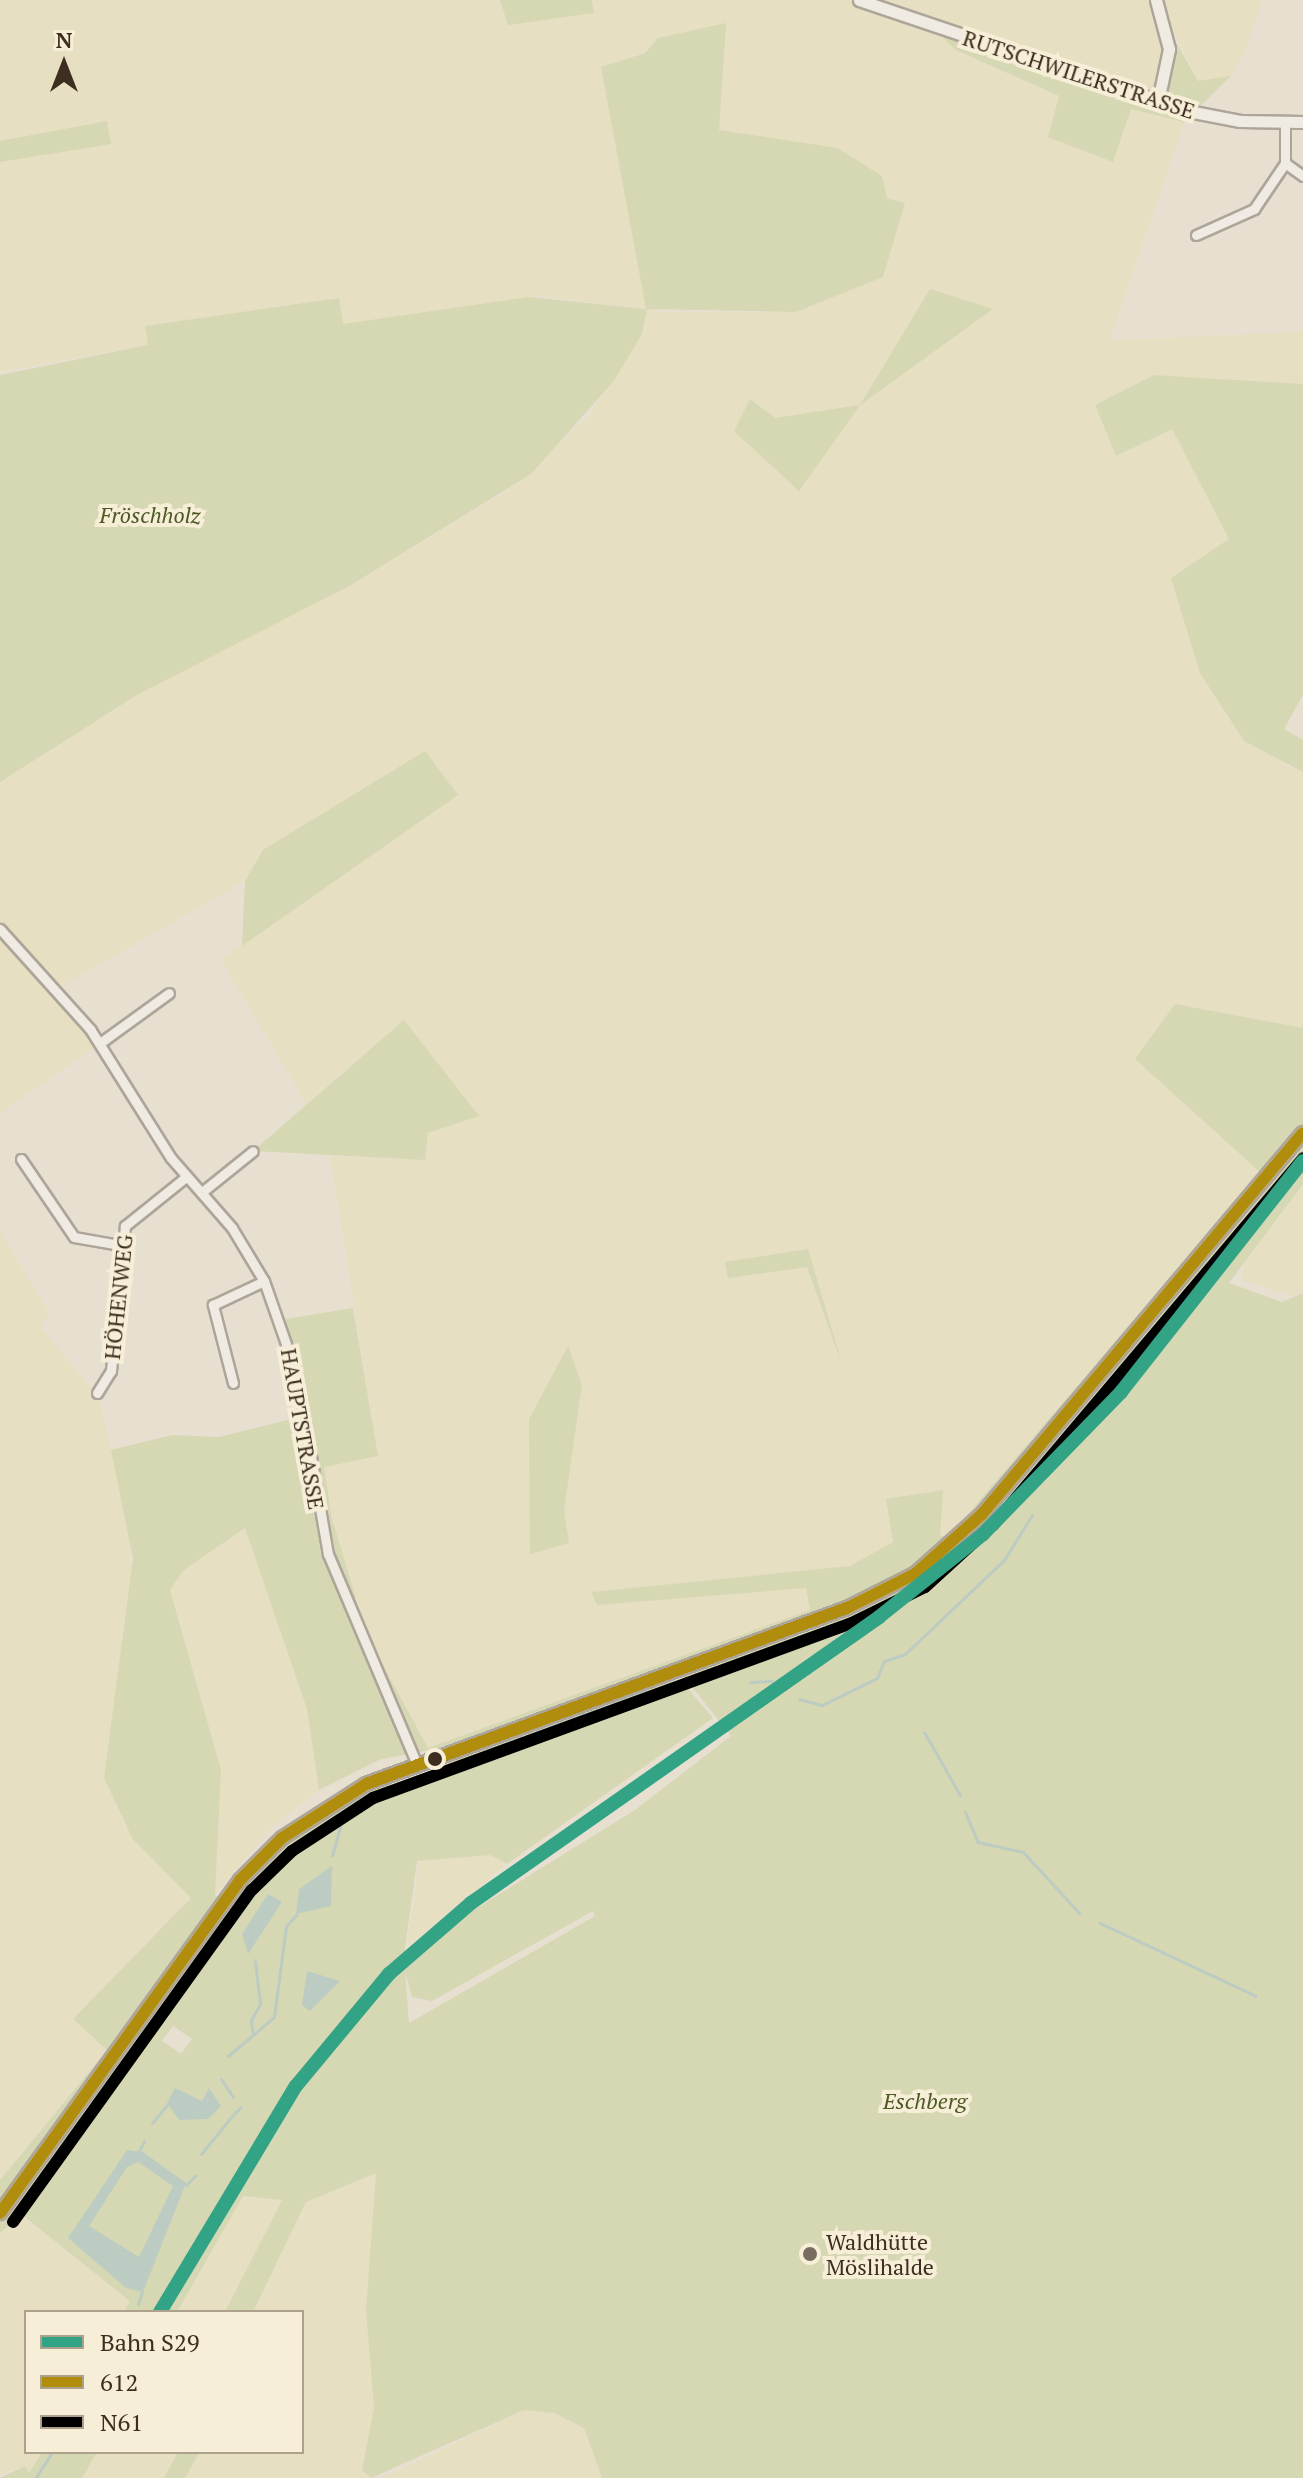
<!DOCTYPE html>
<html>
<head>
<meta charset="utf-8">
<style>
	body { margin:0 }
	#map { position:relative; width:1303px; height:2478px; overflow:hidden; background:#e7e0d1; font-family:"PT Serif",serif }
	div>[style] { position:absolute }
	.farmland>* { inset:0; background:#e6dfc2 }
	.green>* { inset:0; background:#d6d7b3 }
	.water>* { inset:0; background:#bcccc2 }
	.stream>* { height:3px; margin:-1.5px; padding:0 1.5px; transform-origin:1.5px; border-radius:1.5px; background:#bcccc2 }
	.roads { filter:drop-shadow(2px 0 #ada599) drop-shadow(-2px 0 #ada599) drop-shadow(0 2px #ada599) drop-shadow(0 -2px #ada599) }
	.minor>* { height:9px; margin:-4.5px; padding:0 4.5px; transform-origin:4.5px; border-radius:4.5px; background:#efebe3 }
	.tertiary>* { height:11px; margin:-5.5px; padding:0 5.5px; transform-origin:5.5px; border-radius:5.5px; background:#efebe3 }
	.secondary>* { height:12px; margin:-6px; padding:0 6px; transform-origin:6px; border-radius:6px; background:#efebe3 }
	.bus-1>* { height:12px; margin:-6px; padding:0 6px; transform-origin:6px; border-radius:6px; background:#b18d0d }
	.bus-2>* { height:12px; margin:-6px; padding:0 6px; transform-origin:6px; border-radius:6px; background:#000 }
	.rail-1>* { height:14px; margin:-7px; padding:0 7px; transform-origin:7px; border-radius:7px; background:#32a384 }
	.dots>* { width:22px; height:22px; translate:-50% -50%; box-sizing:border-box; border:4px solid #f7eed8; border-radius:50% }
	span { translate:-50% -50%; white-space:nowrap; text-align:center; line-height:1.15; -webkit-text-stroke:8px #f7eed8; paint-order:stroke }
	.street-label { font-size:22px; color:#3d2e20 }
	.park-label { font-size:22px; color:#4d5a26; font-style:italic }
	.poi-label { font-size:22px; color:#3d2e20 }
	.left { translate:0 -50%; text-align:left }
	.legend { position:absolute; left:24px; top:2310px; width:280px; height:144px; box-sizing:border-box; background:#f7eed8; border:2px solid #ada18e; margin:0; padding:10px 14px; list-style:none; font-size:24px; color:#3d2e20 }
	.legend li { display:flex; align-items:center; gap:16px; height:40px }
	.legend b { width:40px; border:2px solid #ada18e }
	.north { position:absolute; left:24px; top:24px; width:80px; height:80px; -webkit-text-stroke:6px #f7eed8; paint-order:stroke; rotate:0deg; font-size:22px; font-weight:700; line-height:32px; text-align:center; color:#3d2e20 }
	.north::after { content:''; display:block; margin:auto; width:28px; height:36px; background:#3d2e20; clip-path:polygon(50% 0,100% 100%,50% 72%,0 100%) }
</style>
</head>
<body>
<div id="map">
	<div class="farmland">
		<div style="clip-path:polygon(evenodd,0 0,500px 0,508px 25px,594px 12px,592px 0,1263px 0,1244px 54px,1231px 76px,1214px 84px,1198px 81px,1175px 34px,1158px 101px,956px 50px,1060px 97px,1049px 137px,1112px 162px,1131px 108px,1184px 122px,1110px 340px,1303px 332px,1303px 384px,1154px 375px,1095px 405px,1116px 456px,1172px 428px,1229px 539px,1283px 764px,1303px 772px,1303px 1028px,1175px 1004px,1135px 1059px,1260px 1172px,949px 1536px,940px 1536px,943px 1490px,887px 1499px,893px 1542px,850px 1566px,592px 1592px,597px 1605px,806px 1587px,810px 1611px,427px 1748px,418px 1741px,348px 1600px,323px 1466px,378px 1455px,330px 1156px,425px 1160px,428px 1133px,478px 1116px,404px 1020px,306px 1104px,221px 959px,458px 795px,263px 850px,245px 881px,57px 989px,100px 1043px,0 1114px,0 782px,168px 676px,351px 585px,505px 492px,588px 417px,642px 334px,647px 309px,539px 296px,343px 324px,338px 298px,145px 326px,148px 345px,0 372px,0 0,691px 29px,719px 131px,837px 148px,887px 198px,905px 203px,883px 277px,796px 312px,658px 312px,602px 67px,692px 35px,691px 29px,0 0,750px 400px,774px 418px,734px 431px,750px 400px)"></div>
		<div style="clip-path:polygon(1303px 1184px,1303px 1291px,1293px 1296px,1241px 1280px,1246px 1256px)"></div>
		<div style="clip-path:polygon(0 1231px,49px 1312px,41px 1328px,99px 1397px,129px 1531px,132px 1576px,104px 1778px,126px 1829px,191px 1898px,73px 2019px,107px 2049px,0 2180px)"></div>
		<div style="clip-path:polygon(246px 1528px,307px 1709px,319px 1790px,270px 1829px,215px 1895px,221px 1770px,170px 1590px,184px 1570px)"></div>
		<div style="clip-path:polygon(490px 1855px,507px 1864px,407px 1947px,419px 1860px)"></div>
		<div style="clip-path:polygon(377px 2172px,366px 2311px,374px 2408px,362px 2470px,371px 2478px,185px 2478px,200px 2452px,302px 2452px,302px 2312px,253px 2312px,306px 2202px)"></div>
		<div style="clip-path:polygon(243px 2196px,282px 2200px,225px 2312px,177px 2312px)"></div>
		<div style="clip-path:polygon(20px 2214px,131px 2301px,124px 2312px,26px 2312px,26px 2452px,42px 2452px,29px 2473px,24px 2466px,0 2475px,0 2233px)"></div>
		<div style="clip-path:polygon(524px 2410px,554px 2413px,584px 2428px,602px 2478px,382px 2478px)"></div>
		<div style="clip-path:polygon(97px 2452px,178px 2452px,164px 2478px,82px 2478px)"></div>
	</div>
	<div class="green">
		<div style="clip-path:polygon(500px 0,592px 0,594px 13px,508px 25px)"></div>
		<div style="clip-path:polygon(726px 23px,719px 130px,837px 148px,882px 176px,887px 198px,905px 203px,883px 277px,796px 312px,647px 309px,642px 334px,613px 382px,531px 474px,351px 585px,137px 695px,0 782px,0 375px,148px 345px,145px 326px,339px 298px,343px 324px,529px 297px,646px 309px,601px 67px,645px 53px,658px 38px)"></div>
		<div style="clip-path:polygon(929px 24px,1158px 101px,1166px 25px,1198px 81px,1231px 76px,1184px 122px,1131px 109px,1113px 162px,1048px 137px,1059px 96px,956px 50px)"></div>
		<div style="clip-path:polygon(107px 121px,111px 144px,0 162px,0 141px)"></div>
		<div style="clip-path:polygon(930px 289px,993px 309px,860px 405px,799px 491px,734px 431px,750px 399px,775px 418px,860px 405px)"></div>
		<div style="clip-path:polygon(1154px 375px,1303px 384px,1303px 695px,1284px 729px,1303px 740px,1303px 772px,1244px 741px,1200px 673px,1171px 578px,1229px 539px,1172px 429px,1116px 456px,1095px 405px)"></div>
		<div style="clip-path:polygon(425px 751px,458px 795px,242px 946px,245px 881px,263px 850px)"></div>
		<div style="clip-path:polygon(evenodd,1175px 1004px,1303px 1028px,1303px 1184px,1229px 1283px,1282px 1302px,1303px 1293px,1303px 2478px,602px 2478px,584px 2428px,554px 2413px,524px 2410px,371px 2478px,362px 2470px,374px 2408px,366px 2311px,376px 2173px,306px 2202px,253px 2312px,225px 2312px,282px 2200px,243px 2196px,177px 2312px,165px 2312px,299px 2088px,376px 1994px,448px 1926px,635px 1810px,731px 1736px,675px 1665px,441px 1748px,381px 1759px,319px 1790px,307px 1709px,245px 1528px,184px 1570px,170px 1590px,221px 1770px,215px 1895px,224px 1901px,307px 1825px,375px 1788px,400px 1783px,404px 1794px,405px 1784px,442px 1772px,452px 1760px,668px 1681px,684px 1684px,713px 1718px,507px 1864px,490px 1855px,417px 1861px,404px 1955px,293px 2084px,155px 2312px,124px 2312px,130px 2301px,21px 2214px,0 2233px,0 2180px,107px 2050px,73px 2019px,191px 1898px,132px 1838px,104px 1778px,133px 1559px,111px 1450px,172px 1435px,219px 1437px,304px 1416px,280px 1320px,353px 1308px,378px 1456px,324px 1467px,332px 1519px,356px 1598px,348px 1601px,428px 1748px,810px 1610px,806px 1588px,597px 1605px,591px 1592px,850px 1566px,893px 1542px,886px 1499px,943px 1490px,940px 1536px,949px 1536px,1260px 1172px,1135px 1059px,1175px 1004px,593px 1911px,595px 1916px,409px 2023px,405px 1972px,412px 1997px,432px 2001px,593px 1911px,1175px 1004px,173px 2026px,192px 2039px,181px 2054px,162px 2041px,173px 2026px)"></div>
		<div style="clip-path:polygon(404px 1020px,479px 1116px,428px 1133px,425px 1160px,253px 1151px)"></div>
		<div style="clip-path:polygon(808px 1249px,843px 1367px,807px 1267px,728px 1278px,725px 1262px)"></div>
		<div style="clip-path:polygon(568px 1346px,582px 1385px,564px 1511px,569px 1543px,530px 1554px,529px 1419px)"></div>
		<div style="clip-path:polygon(42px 2452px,97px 2452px,82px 2478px,0 2478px,25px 2466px,29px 2473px)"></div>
		<div style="clip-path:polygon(178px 2452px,200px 2452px,185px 2478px,164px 2478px)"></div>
	</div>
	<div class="water">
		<div style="clip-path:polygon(332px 1866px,331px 1906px,296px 1914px,299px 1889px)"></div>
		<div style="clip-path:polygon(268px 1894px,282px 1902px,248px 1954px,242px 1934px)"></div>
		<div style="clip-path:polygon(307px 1971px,340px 1981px,310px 2011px,302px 2005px)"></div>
		<div style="clip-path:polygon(175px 2088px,202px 2101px,209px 2088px,221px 2106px,208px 2119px,179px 2120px,167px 2103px)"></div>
		<div style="clip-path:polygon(evenodd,127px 2150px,143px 2152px,186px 2183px,143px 2292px,126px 2288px,68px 2238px,127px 2150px,138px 2162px,173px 2186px,139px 2257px,89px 2226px,127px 2167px,138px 2162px)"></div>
	</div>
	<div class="stream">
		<div style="left:750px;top:1682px;width:22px;rotate:-3deg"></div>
		<div style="left:799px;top:1699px;width:24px;rotate:15deg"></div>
		<div style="left:822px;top:1705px;width:61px;rotate:-26.1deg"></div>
		<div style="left:877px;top:1678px;width:18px;rotate:-68deg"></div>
		<div style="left:884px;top:1661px;width:22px;rotate:-18deg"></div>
		<div style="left:905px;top:1654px;width:137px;rotate:-43.5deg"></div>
		<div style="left:1004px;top:1560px;width:53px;rotate:-58.1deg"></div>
		<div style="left:924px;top:1732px;width:73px;rotate:60.3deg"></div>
		<div style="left:480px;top:1753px;width:176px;rotate:-20.3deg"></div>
		<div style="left:645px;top:1692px;width:36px;rotate:-6deg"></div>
		<div style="left:965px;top:1812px;width:33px;rotate:67deg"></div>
		<div style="left:978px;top:1842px;width:46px;rotate:12.5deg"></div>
		<div style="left:1023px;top:1852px;width:83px;rotate:47.4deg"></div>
		<div style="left:332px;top:1856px;width:41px;rotate:-74.6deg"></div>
		<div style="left:343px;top:1816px;width:44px;rotate:-27.1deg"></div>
		<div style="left:1100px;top:1923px;width:172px;rotate:25.1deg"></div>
		<div style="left:253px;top:2035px;width:15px;rotate:-98deg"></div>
		<div style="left:251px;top:2020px;width:18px;rotate:-61deg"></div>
		<div style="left:260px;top:2004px;width:43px;rotate:-96.6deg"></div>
		<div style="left:228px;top:2056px;width:60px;rotate:-40.3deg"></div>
		<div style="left:274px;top:2017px;width:92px;rotate:-82.5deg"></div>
		<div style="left:286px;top:1926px;width:16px;rotate:-47deg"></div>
		<div style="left:221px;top:2079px;width:22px;rotate:56deg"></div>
		<div style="left:233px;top:2115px;width:11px;rotate:-45deg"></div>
		<div style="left:152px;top:2123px;width:23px;rotate:-50deg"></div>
		<div style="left:139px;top:2151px;width:11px;rotate:-63deg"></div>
		<div style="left:201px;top:2154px;width:49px;rotate:-50.8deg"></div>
		<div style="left:186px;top:2185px;width:13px;rotate:-45deg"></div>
		<div style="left:138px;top:2304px;width:13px;rotate:-72deg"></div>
		<div style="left:36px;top:2477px;width:30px;rotate:-57deg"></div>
	</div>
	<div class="roads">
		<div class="minor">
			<div style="left:1285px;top:163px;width:22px;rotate:36deg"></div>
			<div style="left:1196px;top:235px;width:64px;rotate:-24.1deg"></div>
			<div style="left:1254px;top:209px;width:55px;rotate:-56deg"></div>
			<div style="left:1285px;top:163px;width:40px;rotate:-90deg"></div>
			<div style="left:0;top:929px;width:135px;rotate:48deg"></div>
			<div style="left:90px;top:1029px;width:152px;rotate:57.9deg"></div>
			<div style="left:171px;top:1158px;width:93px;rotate:48.9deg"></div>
			<div style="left:232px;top:1228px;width:62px;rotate:58.9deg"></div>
			<div style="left:264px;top:1281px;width:100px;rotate:70.7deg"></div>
			<div style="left:297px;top:1375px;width:182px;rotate:80.2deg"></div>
			<div style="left:328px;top:1554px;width:229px;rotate:67.1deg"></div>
			<div style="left:100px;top:1043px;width:85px;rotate:-35.9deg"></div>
			<div style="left:21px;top:1159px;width:94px;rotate:55.8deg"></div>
			<div style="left:74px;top:1237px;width:47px;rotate:9.9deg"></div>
			<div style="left:202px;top:1192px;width:65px;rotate:-38.8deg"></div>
			<div style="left:233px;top:1383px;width:81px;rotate:-104.4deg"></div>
			<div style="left:213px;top:1305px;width:56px;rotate:-25.2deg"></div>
			<div style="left:97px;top:1393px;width:26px;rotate:-58deg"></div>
			<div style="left:111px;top:1371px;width:146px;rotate:-84.5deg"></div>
			<div style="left:125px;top:1226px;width:78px;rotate:-38.8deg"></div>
		</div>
		<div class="tertiary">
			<div style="left:859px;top:0;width:347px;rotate:18.6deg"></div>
			<div style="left:1188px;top:111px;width:53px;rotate:10.9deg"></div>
			<div style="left:1240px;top:121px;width:63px;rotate:0.9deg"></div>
			<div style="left:1156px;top:0;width:51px;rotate:75.1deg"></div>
			<div style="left:1169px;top:49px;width:53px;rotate:101.9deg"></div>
		</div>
		<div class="secondary">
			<div style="left:0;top:2213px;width:410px;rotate:-54.2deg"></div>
			<div style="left:240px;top:1880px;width:59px;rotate:-45deg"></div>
			<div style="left:282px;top:1838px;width:100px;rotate:-32.7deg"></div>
			<div style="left:366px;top:1784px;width:512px;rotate:-20.1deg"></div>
			<div style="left:847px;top:1608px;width:76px;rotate:-26.6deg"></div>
			<div style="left:915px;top:1574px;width:90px;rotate:-41.8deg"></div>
			<div style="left:982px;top:1514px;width:498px;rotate:-49.9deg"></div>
		</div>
	</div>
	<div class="bus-1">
		<div style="left:0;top:2213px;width:410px;rotate:-54.2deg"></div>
		<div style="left:240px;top:1880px;width:59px;rotate:-45deg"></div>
		<div style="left:282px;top:1838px;width:100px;rotate:-32.7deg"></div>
		<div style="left:366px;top:1784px;width:512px;rotate:-20.1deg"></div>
		<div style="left:847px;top:1608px;width:76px;rotate:-26.6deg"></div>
		<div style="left:915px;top:1574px;width:90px;rotate:-41.8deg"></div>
		<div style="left:982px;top:1514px;width:498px;rotate:-49.9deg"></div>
	</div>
	<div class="bus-2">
		<div style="left:13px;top:2222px;width:409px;rotate:-54.3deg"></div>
		<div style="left:252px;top:1890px;width:56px;rotate:-44.3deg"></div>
		<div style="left:292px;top:1851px;width:97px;rotate:-33.2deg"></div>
		<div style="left:373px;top:1798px;width:510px;rotate:-20.07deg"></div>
		<div style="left:852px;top:1623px;width:81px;rotate:-26.3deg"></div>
		<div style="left:925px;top:1587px;width:93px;rotate:-42.4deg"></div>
		<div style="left:994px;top:1524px;width:479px;rotate:-49.8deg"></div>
	</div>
	<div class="rail-1">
		<div style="left:160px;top:2312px;width:264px;rotate:-59deg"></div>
		<div style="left:296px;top:2086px;width:146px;rotate:-50.3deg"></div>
		<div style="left:389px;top:1974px;width:108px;rotate:-40.9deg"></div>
		<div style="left:471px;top:1903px;width:498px;rotate:-35deg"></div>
		<div style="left:879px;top:1617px;width:133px;rotate:-38.6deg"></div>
		<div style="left:983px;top:1534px;width:198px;rotate:-45.8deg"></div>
		<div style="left:1121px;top:1392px;width:294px;rotate:-51.8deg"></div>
	</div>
	<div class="dots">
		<div style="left:435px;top:1759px;background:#3d2e20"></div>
		<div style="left:810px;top:2254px;background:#786c5e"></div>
	</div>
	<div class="street-label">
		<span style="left:1079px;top:74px;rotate:18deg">RUTSCHWILERSTRASSE</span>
		<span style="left:118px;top:1297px;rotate:-84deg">HÖHENWEG</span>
		<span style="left:303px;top:1429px;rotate:80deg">HAUPTSTRASSE</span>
	</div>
	<div class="park-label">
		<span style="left:150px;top:515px">Fröschholz</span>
		<span style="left:925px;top:2101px">Eschberg</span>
	</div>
	<div class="poi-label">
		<span class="left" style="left:826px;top:2254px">Waldhütte<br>Möslihalde</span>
	</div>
	<ul class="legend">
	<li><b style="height:10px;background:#32a384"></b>Bahn S29</li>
	<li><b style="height:10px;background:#b18d0d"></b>612</li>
	<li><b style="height:10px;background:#000"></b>N61</li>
	</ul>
	<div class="north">N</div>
</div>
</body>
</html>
